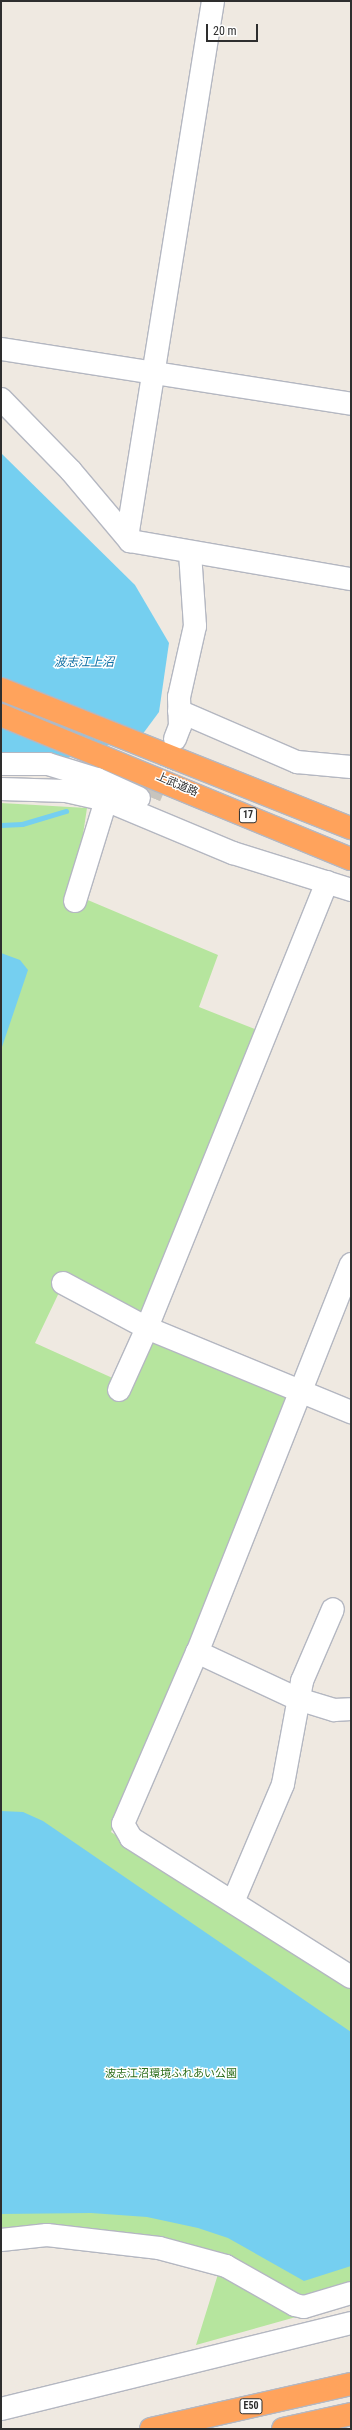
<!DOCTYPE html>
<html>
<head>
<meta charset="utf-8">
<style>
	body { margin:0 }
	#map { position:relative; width:352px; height:2430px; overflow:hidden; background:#efe9e1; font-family:"Roboto Condensed","Noto Sans JP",sans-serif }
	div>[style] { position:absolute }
	.green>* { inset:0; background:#b6e59e }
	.water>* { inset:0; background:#75cff0 }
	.stream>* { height:5px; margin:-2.5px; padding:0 2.5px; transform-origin:2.5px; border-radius:2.5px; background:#75cff0 }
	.minor-tunnel>* { height:22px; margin-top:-11px; transform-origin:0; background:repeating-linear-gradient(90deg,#c8c4bd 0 22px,transparent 0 33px) }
	.roads { filter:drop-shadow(1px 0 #b4b7c1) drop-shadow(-1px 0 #b4b7c1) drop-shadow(0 1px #b4b7c1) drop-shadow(0 -1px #b4b7c1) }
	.minor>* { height:22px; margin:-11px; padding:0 11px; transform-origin:11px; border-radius:11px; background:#fff }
	.highway>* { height:22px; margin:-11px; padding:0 11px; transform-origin:11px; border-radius:11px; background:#ffa35c }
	span { translate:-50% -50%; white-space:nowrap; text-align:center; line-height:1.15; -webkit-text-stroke:3px #fff; paint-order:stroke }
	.shield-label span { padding:1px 3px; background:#fff; border:1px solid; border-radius:3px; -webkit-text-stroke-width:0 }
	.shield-label { font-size:10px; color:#2e2e2e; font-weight:700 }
	.street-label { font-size:11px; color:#2e2e2e }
	.park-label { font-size:11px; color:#2c6e1b }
	.water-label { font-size:12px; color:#0d6fa3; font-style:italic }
	.frame { position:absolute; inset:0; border:2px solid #2e2e2e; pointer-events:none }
	.scale { position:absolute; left:206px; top:24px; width:52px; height:18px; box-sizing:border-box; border:2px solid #2e2e2e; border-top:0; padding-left:5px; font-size:12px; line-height:14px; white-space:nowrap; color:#2e2e2e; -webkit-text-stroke:3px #fff; paint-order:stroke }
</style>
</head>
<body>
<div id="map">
	<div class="green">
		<div style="clip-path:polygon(1px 803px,87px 808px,77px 874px,83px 898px,218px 955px,199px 1007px,262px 1032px,143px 1322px,65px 1280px,35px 1343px,128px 1385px,153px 1338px,288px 1391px,271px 1452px,111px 1832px,351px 1988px,351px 2287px,296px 2317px,196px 2345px,223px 2258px,1px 2237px)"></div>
	</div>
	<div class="water">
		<div style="clip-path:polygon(1px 453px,135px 585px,169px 643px,159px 712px,142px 735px,61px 760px,1px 758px)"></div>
		<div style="clip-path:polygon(1px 953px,20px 960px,28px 970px,1px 1050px)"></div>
		<div style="clip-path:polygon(1px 1811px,23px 1812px,43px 1821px,351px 2032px,351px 2266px,304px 2281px,228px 2238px,198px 2228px,147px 2217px,91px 2213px,1px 2214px)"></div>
	</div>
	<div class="stream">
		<div style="left:1px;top:825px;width:21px;rotate:-3deg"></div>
		<div style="left:22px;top:824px;width:46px;rotate:-16.5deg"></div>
	</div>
	<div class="minor-tunnel">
		<div style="left:150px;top:797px;width:63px;rotate:-66.7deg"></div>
	</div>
	<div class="roads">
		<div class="minor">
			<div style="left:213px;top:1px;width:537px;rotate:99.11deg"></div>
			<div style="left:128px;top:531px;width:10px;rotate:79deg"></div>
			<div style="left:130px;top:541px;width:224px;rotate:9.8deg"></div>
			<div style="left:1px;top:349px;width:354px;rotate:8.9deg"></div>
			<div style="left:1px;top:399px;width:100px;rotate:45.8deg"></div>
			<div style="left:71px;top:471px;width:92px;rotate:49.9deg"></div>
			<div style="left:179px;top:711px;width:129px;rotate:23.4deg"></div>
			<div style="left:297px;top:762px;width:54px;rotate:5.3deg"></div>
			<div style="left:175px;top:739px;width:14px;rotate:-69deg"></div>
			<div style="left:180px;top:726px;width:29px;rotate:-92deg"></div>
			<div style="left:179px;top:697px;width:73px;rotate:-77.3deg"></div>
			<div style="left:195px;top:626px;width:74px;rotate:-93.9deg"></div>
			<div style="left:1px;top:764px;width:47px"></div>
			<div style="left:48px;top:764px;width:51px;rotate:17deg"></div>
			<div style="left:97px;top:779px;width:46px;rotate:24.3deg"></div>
			<div style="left:1px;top:789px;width:65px;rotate:1.8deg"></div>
			<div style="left:66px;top:791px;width:41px;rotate:12.7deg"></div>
			<div style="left:106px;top:800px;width:138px;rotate:22.7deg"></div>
			<div style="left:233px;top:853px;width:124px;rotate:17.4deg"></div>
			<div style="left:327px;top:882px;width:481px;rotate:112deg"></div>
			<div style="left:147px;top:1328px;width:221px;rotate:22.4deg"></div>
			<div style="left:75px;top:901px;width:106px;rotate:-72.9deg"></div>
			<div style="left:351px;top:1264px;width:417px;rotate:111.6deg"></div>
			<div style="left:197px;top:1652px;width:187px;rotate:113.3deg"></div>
			<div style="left:123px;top:1824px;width:16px;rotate:60deg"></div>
			<div style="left:131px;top:1838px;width:260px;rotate:32.3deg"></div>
			<div style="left:63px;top:1283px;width:95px;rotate:28.2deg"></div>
			<div style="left:147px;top:1328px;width:68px;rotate:114.3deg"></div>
			<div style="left:197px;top:1652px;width:111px;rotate:25deg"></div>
			<div style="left:298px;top:1699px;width:38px;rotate:17deg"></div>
			<div style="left:334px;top:1710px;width:17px;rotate:-3deg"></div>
			<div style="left:233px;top:1902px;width:128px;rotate:-67deg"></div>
			<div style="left:283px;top:1784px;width:105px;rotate:-79.5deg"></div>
			<div style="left:302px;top:1681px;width:78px;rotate:-66.7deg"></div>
			<div style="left:1px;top:2240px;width:46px;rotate:-6.2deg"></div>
			<div style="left:47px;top:2235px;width:113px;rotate:6.6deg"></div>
			<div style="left:159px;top:2248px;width:69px;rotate:15deg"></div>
			<div style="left:226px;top:2266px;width:79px;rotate:29.5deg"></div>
			<div style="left:295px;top:2305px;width:9px;rotate:13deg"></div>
			<div style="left:304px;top:2307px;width:49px;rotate:-16.6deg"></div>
			<div style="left:1px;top:2409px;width:360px;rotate:-13.8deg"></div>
		</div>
		<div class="highway">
			<div style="left:1px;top:689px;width:377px;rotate:21.7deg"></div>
			<div style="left:1px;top:715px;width:378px;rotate:22.4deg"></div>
			<div style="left:151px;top:2429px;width:205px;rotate:-12.7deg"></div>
			<div style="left:283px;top:2429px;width:70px;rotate:-12.4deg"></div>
		</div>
	</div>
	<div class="shield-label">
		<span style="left:248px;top:815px">17</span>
		<span style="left:251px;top:2406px">E50</span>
	</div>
	<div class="street-label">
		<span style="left:177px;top:785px;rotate:23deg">上武道路</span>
	</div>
	<div class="park-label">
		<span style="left:171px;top:2074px">波志江沼環境ふれあい公園</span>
	</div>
	<div class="water-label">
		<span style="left:84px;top:663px">波志江上沼</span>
	</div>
	<div class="frame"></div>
	<div class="scale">20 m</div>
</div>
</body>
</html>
